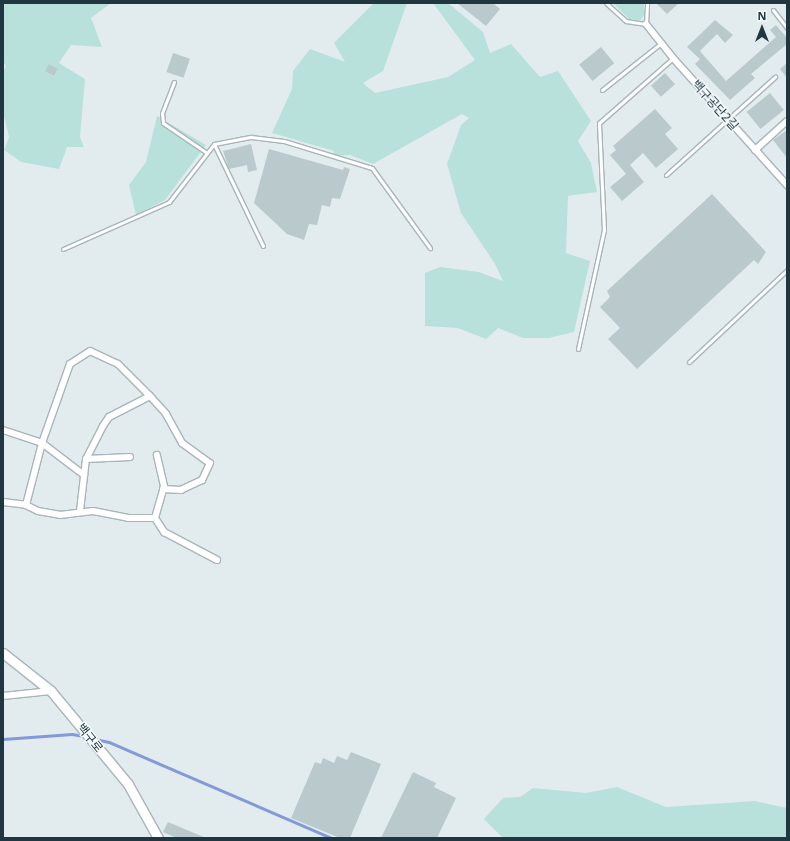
<!DOCTYPE html>
<html>
<head>
<meta charset="utf-8">
<style>
	body { margin:0 }
	#map { position:relative; width:790px; height:841px; overflow:hidden; background:#e2ecee; font-family:"Noto Sans","Noto Sans KR",sans-serif }
	div>[style] { position:absolute }
	.green>* { inset:0; background:#b9e1dc }
	.stream>* { height:2.5px; margin:-1.25px; padding:0 1.25px; transform-origin:1.25px; border-radius:1.25px; background:#8499d8 }
	.building>* { inset:0; background:#bac9cc; transform-origin:0 0 }
	.roads { filter:drop-shadow(1px 0 #a8b5ba) drop-shadow(-1px 0 #a8b5ba) drop-shadow(0 1px #a8b5ba) drop-shadow(0 -1px #a8b5ba) }
	.lane>* { height:3px; margin:-1.5px; padding:0 1.5px; transform-origin:1.5px; border-radius:1.5px; background:#fff }
	.street>* { height:6px; margin:-3px; padding:0 3px; transform-origin:3px; border-radius:3px; background:#fff }
	.secondary>* { height:9px; margin:-4.5px; padding:0 4.5px; transform-origin:4.5px; border-radius:4.5px; background:#fff }
	span { translate:-50% -50%; white-space:nowrap; text-align:center; line-height:1.15; -webkit-text-stroke:3px #f3f9fa; paint-order:stroke }
	.street-label { font-size:12px; color:#203641 }
	.frame { position:absolute; inset:0; border:4px solid #203641; pointer-events:none }
	.north { position:absolute; left:742px; top:8px; width:40px; height:40px; -webkit-text-stroke:3px #f3f9fa; paint-order:stroke; rotate:0deg; font-size:11px; font-weight:700; line-height:16px; text-align:center; color:#203641 }
	.north::after { content:''; display:block; margin:auto; width:14px; height:18px; background:#203641; clip-path:polygon(50% 0,100% 100%,50% 72%,0 100%) }
</style>
</head>
<body>
<div id="map">
	<div class="green">
		<div style="clip-path:polygon(3px 3px,111px 3px,91px 18px,102px 47px,71px 45px,59px 63px,85px 79px,80px 137px,84px 147px,67px 147px,59px 169px,21px 162px,4px 150px,9px 137px,3px 112px,3px 72px,6px 66px,3px 61px)"></div>
		<div style="clip-path:polygon(374px 3px,407px 3px,383px 71px,363px 83px,375px 93px,448px 77px,475px 60px,433px 3px,448px 3px,483px 32px,490px 53px,511px 44px,540px 77px,558px 71px,591px 121px,578px 141px,591px 163px,597px 192px,568px 196px,566px 253px,590px 261px,574px 332px,549px 338px,523px 338px,498px 328px,486px 339px,458px 328px,425px 326px,425px 273px,440px 267px,479px 272px,503px 281px,495px 264px,461px 213px,447px 164px,461px 125px,469px 118px,462px 114px,373px 164px,350px 155px,333px 156px,334px 151px,272px 133px,292px 89px,293px 71px,310px 49px,345px 62px,334px 43px)"></div>
		<div style="clip-path:polygon(613px 3px,644px 3px,644px 15px,640px 21px,629px 19px)"></div>
		<div style="clip-path:polygon(157px 116px,206px 145px,165px 200px,136px 215px,129px 185px,146px 162px)"></div>
		<div style="clip-path:polygon(617px 787px,666px 807px,755px 801px,787px 808px,787px 838px,503px 838px,484px 819px,503px 798px,520px 797px,533px 788px,586px 793px)"></div>
	</div>
	<div class="stream">
		<div style="left:3px;top:739px;width:69px;rotate:-4.1deg"></div>
		<div style="left:72px;top:734px;width:12px;rotate:9deg"></div>
		<div style="left:95px;top:739px;width:14px;rotate:12deg"></div>
		<div style="left:109px;top:742px;width:243px;rotate:23.3deg"></div>
	</div>
	<div class="building">
		<div style="clip-path:polygon(457px 3px,493px 3px,500px 9px,486px 26px)"></div>
		<div style="clip-path:polygon(656px 3px,679px 3px,667px 14px)"></div>
		<div style="clip-path:polygon(715px 20px,733px 35px,725px 43px,717px 34px,700px 51px,726px 81px,776px 37px,770px 30px,776px 25px,787px 38px,787px 44px,751px 74px,755px 78px,730px 100px,695px 64px,700px 59px,687px 47px)"></div>
		<div style="left:601px;top:47px;width:21px;height:28px;rotate:51deg"></div>
		<div style="left:173px;top:53px;width:18px;height:20px;rotate:19deg"></div>
		<div style="clip-path:polygon(787px 63px,787px 78px,780px 69px)"></div>
		<div style="left:49px;top:64px;width:10px;height:8px;rotate:29deg"></div>
		<div style="left:665px;top:73px;width:15px;height:19px;rotate:48deg"></div>
		<div style="left:770px;top:93px;width:22px;height:30px;rotate:51deg"></div>
		<div style="clip-path:polygon(655px 109px,672px 128px,665px 134px,678px 149px,656px 168px,643px 153px,630px 165px,644px 182px,622px 201px,610px 187px,626px 174px,610px 155px,616px 150px,613px 146px)"></div>
		<div style="clip-path:polygon(787px 130px,787px 158px,773px 140px)"></div>
		<div style="clip-path:polygon(251px 144px,257px 170px,248px 172px,247px 165px,229px 169px,223px 151px)"></div>
		<div style="clip-path:polygon(269px 149px,343px 170px,344px 167px,350px 169px,340px 199px,332px 198px,330px 207px,322px 205px,317px 225px,309px 224px,304px 240px,287px 234px,254px 203px)"></div>
		<div style="clip-path:polygon(712px 194px,766px 252px,758px 264px,754px 260px,637px 369px,608px 339px,620px 328px,600px 307px,610px 297px,607px 291px)"></div>
		<div style="clip-path:polygon(351px 752px,381px 764px,350px 838px,340px 838px,291px 818px,315px 762px,321px 764px,323px 758px,334px 763px,337px 756px,347px 760px)"></div>
		<div style="clip-path:polygon(413px 772px,436px 783px,434px 787px,456px 798px,437px 838px,381px 838px)"></div>
		<div style="clip-path:polygon(168px 822px,206px 838px,177px 838px,163px 832px)"></div>
	</div>
	<div class="roads">
		<div class="lane">
			<div style="left:606px;top:3px;width:27px;rotate:42deg"></div>
			<div style="left:626px;top:21px;width:20px;rotate:9deg"></div>
			<div style="left:646px;top:24px;width:21px;rotate:-87deg"></div>
			<div style="left:773px;top:10px;width:23px;rotate:52deg"></div>
			<div style="left:174px;top:82px;width:33px;rotate:111deg"></div>
			<div style="left:162px;top:113px;width:10px;rotate:84deg"></div>
			<div style="left:163px;top:123px;width:53px;rotate:34.3deg"></div>
			<div style="left:602px;top:90px;width:75px;rotate:-38.5deg"></div>
			<div style="left:666px;top:175px;width:147px;rotate:-42deg"></div>
			<div style="left:263px;top:246px;width:113px;rotate:-115.7deg"></div>
			<div style="left:214px;top:144px;width:38px;rotate:-11deg"></div>
			<div style="left:251px;top:137px;width:33px;rotate:7deg"></div>
			<div style="left:284px;top:141px;width:92px;rotate:17.1deg"></div>
			<div style="left:372px;top:168px;width:99px;rotate:54.1deg"></div>
			<div style="left:63px;top:249px;width:116px;rotate:-23.9deg"></div>
			<div style="left:169px;top:202px;width:73px;rotate:-52.2deg"></div>
			<div style="left:578px;top:349px;width:122px;rotate:-77.7deg"></div>
			<div style="left:604px;top:230px;width:107px;rotate:-92.7deg"></div>
			<div style="left:599px;top:123px;width:98px;rotate:-41.3deg"></div>
			<div style="left:689px;top:362px;width:134px;rotate:-43.2deg"></div>
		</div>
		<div class="street">
			<div style="left:646px;top:24px;width:43px;rotate:51.5deg"></div>
			<div style="left:673px;top:58px;width:171px;rotate:48.1deg"></div>
			<div style="left:755px;top:150px;width:43px;rotate:-42.2deg"></div>
			<div style="left:150px;top:396px;width:24px;rotate:48deg"></div>
			<div style="left:166px;top:414px;width:33px;rotate:61deg"></div>
			<div style="left:182px;top:443px;width:34px;rotate:36deg"></div>
			<div style="left:210px;top:463px;width:19px;rotate:115deg"></div>
			<div style="left:202px;top:480px;width:23px;rotate:155deg"></div>
			<div style="left:181px;top:490px;width:18px;rotate:-177deg"></div>
			<div style="left:3px;top:430px;width:41px;rotate:18.4deg"></div>
			<div style="left:42px;top:443px;width:53px;rotate:37.3deg"></div>
			<div style="left:86px;top:459px;width:44px;rotate:-2.6deg"></div>
			<div style="left:3px;top:502px;width:23px;rotate:7deg"></div>
			<div style="left:26px;top:505px;width:13px;rotate:27deg"></div>
			<div style="left:38px;top:511px;width:22px;rotate:10deg"></div>
			<div style="left:60px;top:515px;width:33px;rotate:-7deg"></div>
			<div style="left:93px;top:511px;width:36px;rotate:11deg"></div>
			<div style="left:128px;top:518px;width:27px"></div>
			<div style="left:155px;top:518px;width:17px;rotate:57deg"></div>
			<div style="left:164px;top:532px;width:60px;rotate:27.8deg"></div>
			<div style="left:26px;top:505px;width:64px;rotate:-75.5deg"></div>
			<div style="left:42px;top:443px;width:84px;rotate:-70.5deg"></div>
			<div style="left:70px;top:364px;width:24px;rotate:-33deg"></div>
			<div style="left:90px;top:351px;width:31px;rotate:25deg"></div>
			<div style="left:118px;top:364px;width:45px;rotate:45deg"></div>
			<div style="left:150px;top:396px;width:46px;rotate:152.9deg"></div>
			<div style="left:109px;top:417px;width:11px;rotate:124deg"></div>
			<div style="left:103px;top:426px;width:37px;rotate:117deg"></div>
			<div style="left:86px;top:459px;width:52px;rotate:96.6deg"></div>
			<div style="left:155px;top:518px;width:33px;rotate:-74deg"></div>
			<div style="left:164px;top:486px;width:32px;rotate:-103deg"></div>
			<div style="left:3px;top:696px;width:48px;rotate:-5.9deg"></div>
		</div>
		<div class="secondary">
			<div style="left:3px;top:653px;width:61px;rotate:38.4deg"></div>
			<div style="left:51px;top:691px;width:121px;rotate:50.4deg"></div>
			<div style="left:128px;top:784px;width:62px;rotate:60.9deg"></div>
		</div>
	</div>
	<div class="street-label">
		<span style="left:715px;top:105px;rotate:48deg">백구공단2길</span>
		<span style="left:90px;top:738px;rotate:51deg">백구로</span>
	</div>
	<div class="frame"></div>
	<div class="north">N</div>
</div>
</body>
</html>
